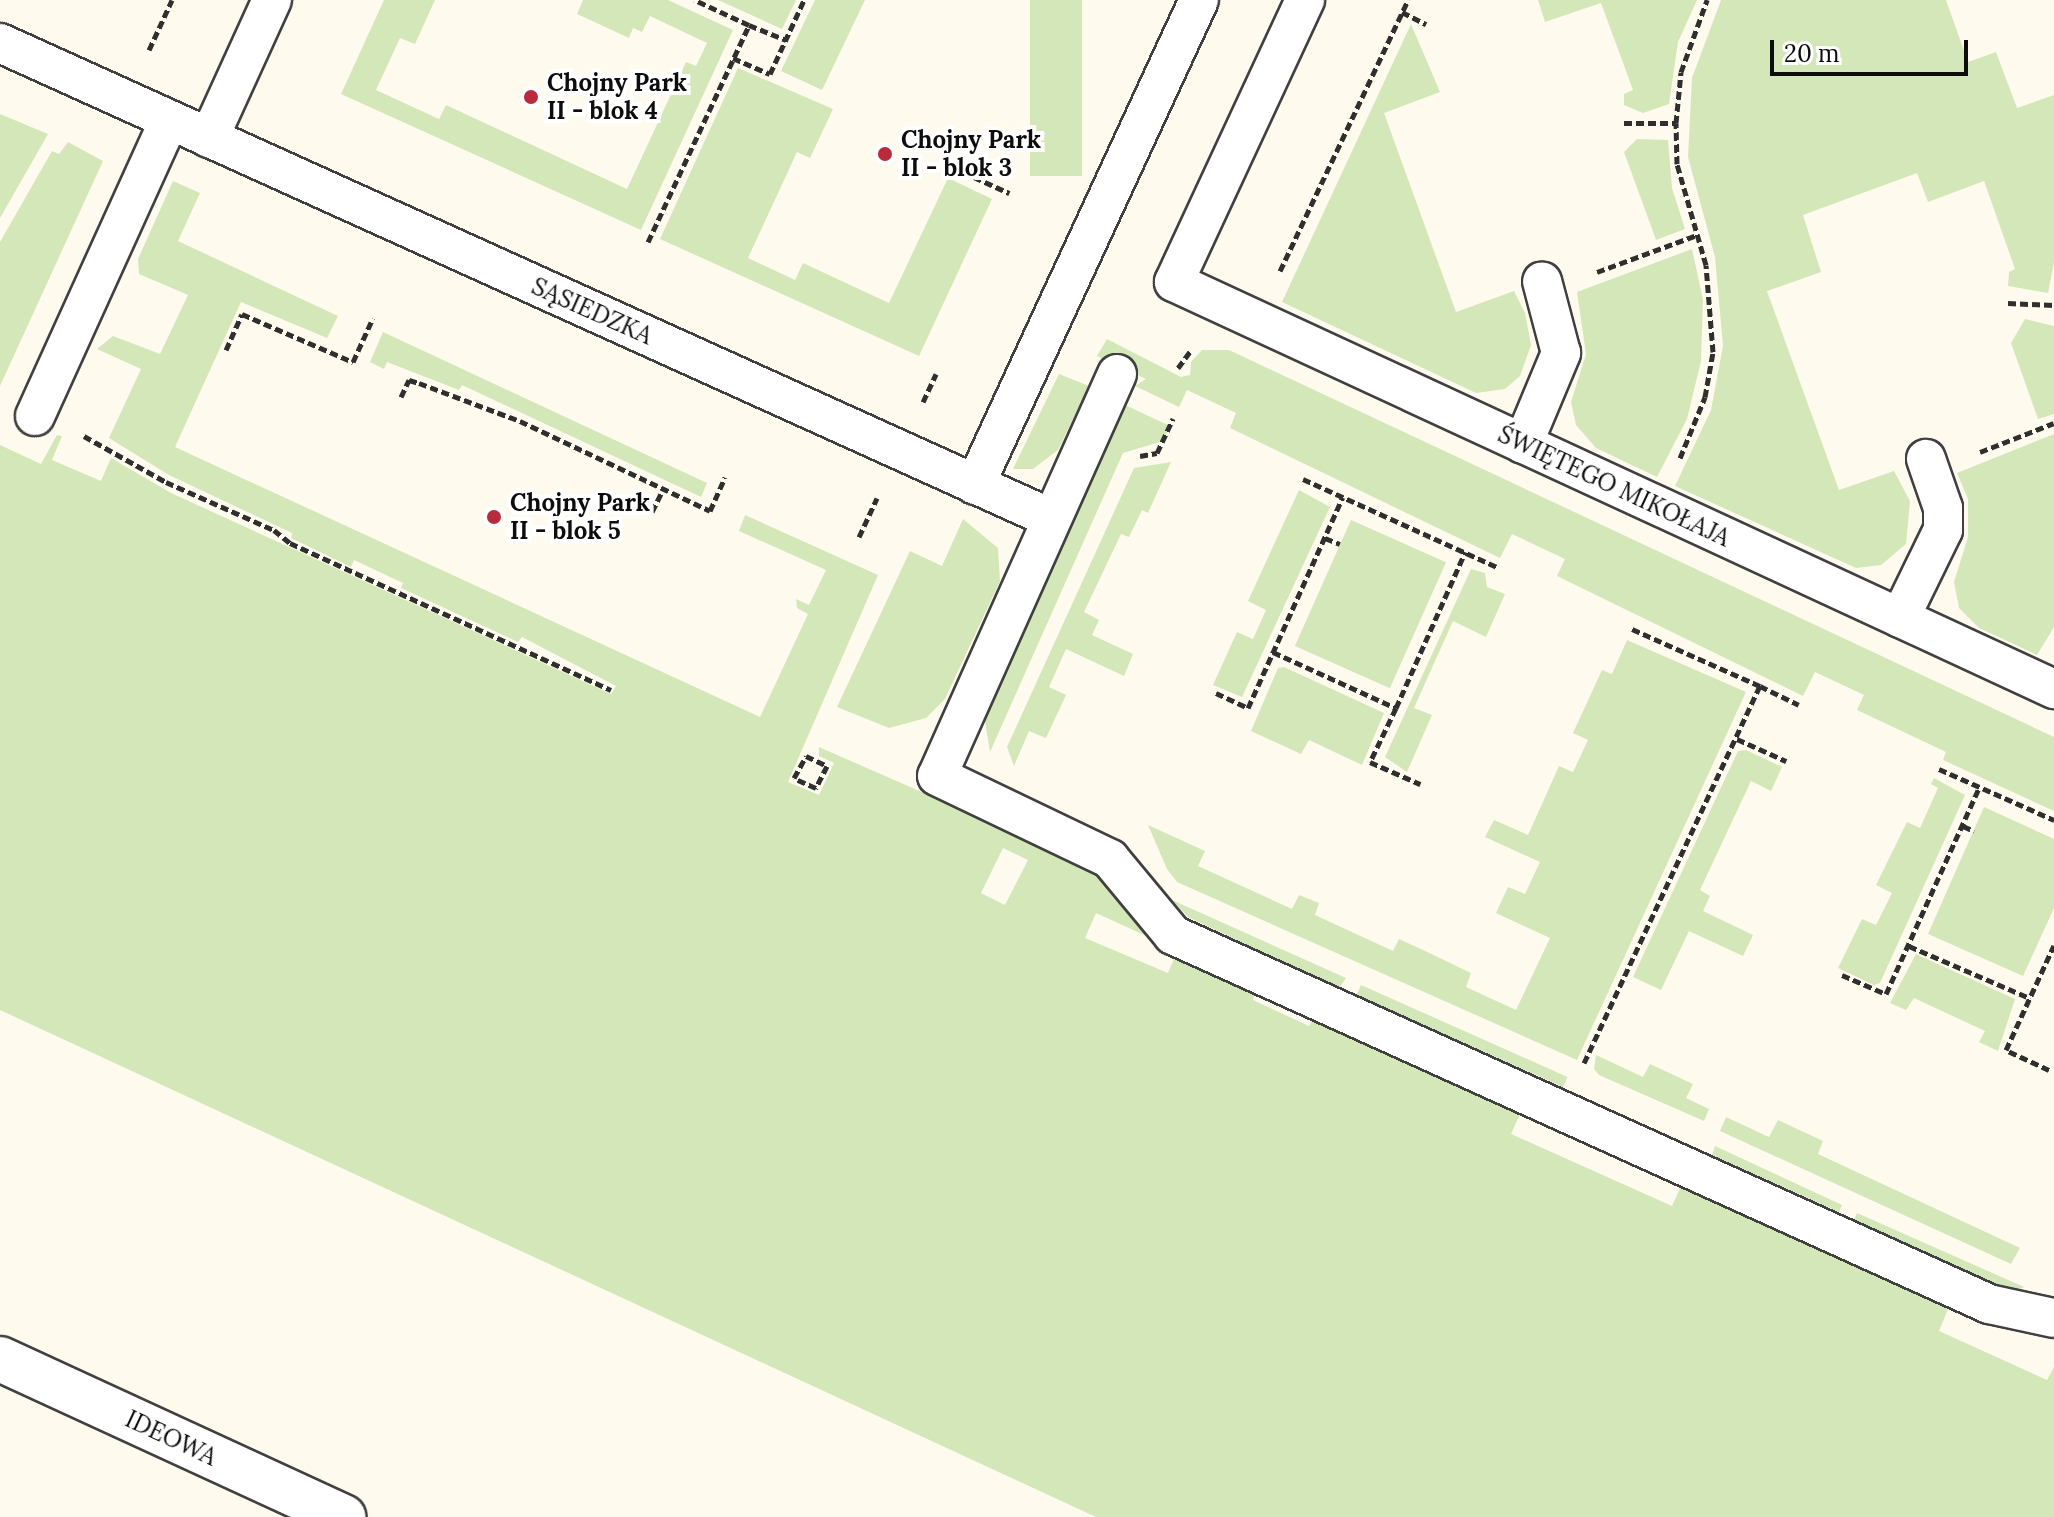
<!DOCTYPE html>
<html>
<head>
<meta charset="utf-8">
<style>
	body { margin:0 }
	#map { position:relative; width:2054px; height:1517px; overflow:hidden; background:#fefaee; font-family:Lora,serif }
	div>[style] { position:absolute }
	.green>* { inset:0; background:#d4e7b9; transform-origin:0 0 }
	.path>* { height:5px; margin-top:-2.5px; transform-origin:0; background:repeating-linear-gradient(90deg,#2f2f2f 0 8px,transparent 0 12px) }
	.roads { filter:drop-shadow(2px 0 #404040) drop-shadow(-2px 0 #404040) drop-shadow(0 2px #404040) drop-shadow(0 -2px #404040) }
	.service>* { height:38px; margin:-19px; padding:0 19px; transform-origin:19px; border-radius:19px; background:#fff }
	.minor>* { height:44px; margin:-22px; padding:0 22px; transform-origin:22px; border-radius:22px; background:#fff }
	.dots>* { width:22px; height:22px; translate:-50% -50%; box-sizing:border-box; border:4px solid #fff; border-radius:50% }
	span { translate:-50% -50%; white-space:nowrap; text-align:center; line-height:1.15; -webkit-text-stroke:8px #fff; paint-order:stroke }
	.poi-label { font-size:24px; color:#0d0d0d; font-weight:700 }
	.left { translate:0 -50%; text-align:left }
	.street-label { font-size:24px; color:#0d0d0d }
	.scale { position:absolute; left:1770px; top:40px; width:198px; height:36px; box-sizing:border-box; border:4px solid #0d0d0d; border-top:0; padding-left:10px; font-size:24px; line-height:28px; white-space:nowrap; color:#0d0d0d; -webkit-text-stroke:6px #fff; paint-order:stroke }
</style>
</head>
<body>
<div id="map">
	<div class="green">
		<div style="clip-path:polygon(384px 0,435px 0,415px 44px,400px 38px,376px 90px,439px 119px,446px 105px,627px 189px,686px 62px,696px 66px,707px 43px,650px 16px,642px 32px,633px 28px,629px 38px,577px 14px,583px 0,668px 0,733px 30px,641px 230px,341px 94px)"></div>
		<div style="clip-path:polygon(718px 0,796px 0,782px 29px)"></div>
		<div style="clip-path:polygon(815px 0,865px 0,822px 90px,781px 71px)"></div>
		<div style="left:1030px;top:0;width:52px;height:176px"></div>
		<div style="clip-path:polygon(1538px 0,1697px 0,1678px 42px,1669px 104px,1643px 113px,1624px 105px,1624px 94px,1633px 90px,1601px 3px,1545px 22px)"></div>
		<div style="clip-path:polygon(1721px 0,1946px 0,1968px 62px,1996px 52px,2017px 108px,2054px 95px,2054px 262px,2048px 293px,2008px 286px,2009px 272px,2015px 269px,1984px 181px,1928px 202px,1917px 173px,1803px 215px,1821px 272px,1767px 291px,1839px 490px,1894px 471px,1910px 501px,1906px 544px,1881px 565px,1856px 568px,1675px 486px,1711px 410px,1723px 346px,1715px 257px,1688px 157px,1692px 78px)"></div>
		<div style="clip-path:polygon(1411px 24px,1440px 92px,1384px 113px,1456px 312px,1514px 291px,1525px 313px,1531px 345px,1520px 376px,1505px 389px,1476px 393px,1282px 302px)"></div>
		<div style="clip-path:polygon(738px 68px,833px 109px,810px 158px,797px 152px,748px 258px,795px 280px,803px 263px,889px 303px,948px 178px,992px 199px,919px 356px,660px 239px)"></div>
		<div style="clip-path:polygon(0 114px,48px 134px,0 218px)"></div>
		<div style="clip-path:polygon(1637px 139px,1668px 140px,1672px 188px,1685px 229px,1656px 240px,1624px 152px)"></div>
		<div style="clip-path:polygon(68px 142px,103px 161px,0 386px,0 242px,52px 151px,59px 154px)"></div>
		<div style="clip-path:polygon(evenodd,173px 181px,200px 193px,178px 241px,338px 316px,327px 338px,241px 302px,175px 447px,760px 717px,808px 614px,797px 608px,796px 599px,809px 605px,826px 570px,739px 531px,745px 515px,878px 575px,788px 782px,819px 795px,834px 763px,819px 756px,819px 747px,1086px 864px,1153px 939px,1096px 913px,1085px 938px,1168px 973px,1176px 954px,1255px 991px,1253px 1000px,1309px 1026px,1314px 1017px,1521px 1112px,1511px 1134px,1672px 1206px,1681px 1186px,1948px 1309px,1939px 1331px,2047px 1380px,2054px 1367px,2054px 1517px,1096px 1517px,0 1010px,0 445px,41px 464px,57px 435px,62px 436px,52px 460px,101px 481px,111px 458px,171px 493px,611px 694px,616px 686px,522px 637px,518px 642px,401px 588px,403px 583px,354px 560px,351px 567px,291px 538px,292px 533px,169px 475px,109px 438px,141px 369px,97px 349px,113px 336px,160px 354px,188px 295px,139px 274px,138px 259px,173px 181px,1003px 848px,1028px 860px,1005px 905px,981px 893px,1003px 848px)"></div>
		<div style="clip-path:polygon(1692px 249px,1703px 300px,1701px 361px,1687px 419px,1657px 477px,1596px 448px,1576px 425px,1571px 402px,1586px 354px,1577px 292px)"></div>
		<div style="clip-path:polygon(2025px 319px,2054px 326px,2054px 414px,2038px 419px,2011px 343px)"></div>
		<div style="clip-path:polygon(383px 332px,707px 483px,701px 497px,462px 385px,459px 390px,387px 362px,384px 369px,370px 362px)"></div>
		<div style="clip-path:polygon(1107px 339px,1181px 377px,1190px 375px,1191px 362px,1202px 350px,1229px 350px,2054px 737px,2054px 811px,1943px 760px,1946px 752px,1857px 710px,1864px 695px,1815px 672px,1803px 696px,1557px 576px,1565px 559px,1512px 534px,1500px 558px,1230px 428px,1236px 413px,1187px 390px,1179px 407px,1135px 386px,1146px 379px,1097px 356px)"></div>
		<div style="clip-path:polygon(1059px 374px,1089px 386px,1058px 450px,1033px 469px,1013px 469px)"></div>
		<div style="clip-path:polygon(1125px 405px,1170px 426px,1163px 441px,1123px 453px,990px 752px,984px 715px)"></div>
		<div style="clip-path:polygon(2054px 434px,2054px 627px,2037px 655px,1979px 628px,1959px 608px,1954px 582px,1968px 537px,1968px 499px,1957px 473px)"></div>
		<div style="clip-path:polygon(1171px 462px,1148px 513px,1142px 510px,1129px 537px,1121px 534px,1084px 612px,1099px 620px,1092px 635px,1133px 654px,1124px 676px,1066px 649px,1049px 687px,1066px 695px,1046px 738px,1029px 731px,1014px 766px,1007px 747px,1134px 468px)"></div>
		<div style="clip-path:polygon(1299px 490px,1330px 507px,1242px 697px,1213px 685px,1237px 632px,1253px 639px,1266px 610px,1248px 601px)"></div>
		<div style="clip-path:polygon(963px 519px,998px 548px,1000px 581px,945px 699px,926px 718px,889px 728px,837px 707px,910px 551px,942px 566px)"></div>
		<div style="left:1351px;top:520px;width:104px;height:138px;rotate:24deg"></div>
		<div style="clip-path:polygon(1471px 569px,1485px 573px,1487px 587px,1505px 594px,1486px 637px,1453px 621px,1414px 708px,1432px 715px,1407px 772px,1385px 757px)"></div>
		<div style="clip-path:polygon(1627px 640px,1746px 692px,1577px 1060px,1177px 882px,1167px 869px,1148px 825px,1205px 851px,1198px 866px,1292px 909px,1299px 895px,1319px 903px,1315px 915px,1393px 951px,1399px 939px,1421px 949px,1471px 973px,1466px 987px,1516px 1010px,1550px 938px,1496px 913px,1508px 887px,1525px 894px,1540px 862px,1485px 837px,1494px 820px,1528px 835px,1559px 766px,1573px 772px,1588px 740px,1573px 733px,1602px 670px,1612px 674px)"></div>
		<div style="clip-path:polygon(1284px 667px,1384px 713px,1362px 765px,1309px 740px,1301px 754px,1251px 731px,1278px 668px)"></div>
		<div style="clip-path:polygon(1746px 750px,1782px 767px,1771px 791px,1751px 781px,1700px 890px,1710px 896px,1703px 911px,1753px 935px,1743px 956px,1689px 931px,1661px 990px,1633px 977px,1738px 751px)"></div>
		<div style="clip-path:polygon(1934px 778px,1965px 795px,1880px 983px,1874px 985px,1838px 968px,1862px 919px,1876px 925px,1892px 893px,1876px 885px,1907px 822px,1920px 828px,1938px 788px,1931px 784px)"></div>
		<div style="clip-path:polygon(1984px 807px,2054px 839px,2054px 908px,2023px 976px,1928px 934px)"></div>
		<div style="clip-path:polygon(1172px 900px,1346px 978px,1339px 988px,1188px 917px)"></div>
		<div style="clip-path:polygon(1916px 954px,2015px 999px,1998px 1051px,1979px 1042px,1985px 1031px,1914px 998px,1906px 1010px,1890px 1003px)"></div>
		<div style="left:1361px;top:985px;width:226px;height:11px;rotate:24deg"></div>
		<div style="clip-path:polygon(1596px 1055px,1643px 1077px,1650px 1064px,1693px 1084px,1686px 1098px,1709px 1109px,1704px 1121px,1599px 1075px,1594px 1069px)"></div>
		<div style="clip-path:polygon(1726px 1117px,1769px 1137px,1778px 1120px,1823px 1141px,1818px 1154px,2020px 1248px,2011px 1264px,1720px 1131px)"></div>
		<div style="clip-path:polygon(1715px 1146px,1842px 1205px,1839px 1212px,1712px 1155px)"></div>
		<div style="clip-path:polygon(1857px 1213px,2024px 1287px,2013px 1292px,1854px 1220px)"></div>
	</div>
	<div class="path">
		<div style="left:1402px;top:12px;width:27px;rotate:27deg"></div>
		<div style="left:749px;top:25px;width:40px;rotate:22deg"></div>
		<div style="left:149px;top:50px;width:55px;rotate:-65.3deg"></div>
		<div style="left:733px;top:58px;width:40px;rotate:23.4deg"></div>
		<div style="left:770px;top:74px;width:81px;rotate:-65.3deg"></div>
		<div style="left:1624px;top:123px;width:52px"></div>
		<div style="left:952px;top:167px;width:63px;rotate:24.5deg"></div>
		<div style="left:648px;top:242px;width:239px;rotate:-65deg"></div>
		<div style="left:749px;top:25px;width:60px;rotate:-155.2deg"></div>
		<div style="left:1280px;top:271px;width:300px;rotate:-64.7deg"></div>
		<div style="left:1597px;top:272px;width:107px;rotate:-20.3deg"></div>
		<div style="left:2008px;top:303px;width:46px;rotate:2.5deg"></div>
		<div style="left:226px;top:350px;width:39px;rotate:-66deg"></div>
		<div style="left:242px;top:314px;width:121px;rotate:23.4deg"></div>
		<div style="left:353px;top:362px;width:48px;rotate:-65.6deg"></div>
		<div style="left:1178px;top:368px;width:22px;rotate:-54deg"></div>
		<div style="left:401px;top:397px;width:19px;rotate:-65deg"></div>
		<div style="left:409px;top:380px;width:10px;rotate:17deg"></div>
		<div style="left:419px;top:383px;width:108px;rotate:20.6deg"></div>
		<div style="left:520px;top:421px;width:210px;rotate:25.3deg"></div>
		<div style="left:710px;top:511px;width:37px;rotate:-66deg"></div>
		<div style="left:923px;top:402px;width:31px;rotate:-65deg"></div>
		<div style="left:84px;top:436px;width:94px;rotate:29.3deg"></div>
		<div style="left:166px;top:482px;width:118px;rotate:24deg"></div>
		<div style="left:274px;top:530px;width:21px;rotate:39deg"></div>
		<div style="left:290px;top:543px;width:353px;rotate:24.6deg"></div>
		<div style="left:1980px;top:452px;width:79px;rotate:-21.4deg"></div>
		<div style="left:1140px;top:456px;width:17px;rotate:-10deg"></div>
		<div style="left:1157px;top:453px;width:38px;rotate:-65deg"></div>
		<div style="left:1680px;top:458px;width:66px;rotate:-67.7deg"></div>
		<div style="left:1705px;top:397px;width:46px;rotate:-79.9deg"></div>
		<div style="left:1713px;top:352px;width:87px;rotate:-94.6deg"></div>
		<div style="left:1706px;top:265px;width:105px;rotate:-106deg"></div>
		<div style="left:1677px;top:164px;width:41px;rotate:-91.4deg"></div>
		<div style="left:1676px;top:123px;width:51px;rotate:-84.4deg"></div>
		<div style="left:1681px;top:72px;width:77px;rotate:-70.1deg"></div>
		<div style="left:1303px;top:479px;width:213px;rotate:24.4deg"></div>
		<div style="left:652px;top:512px;width:25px;rotate:-64deg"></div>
		<div style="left:859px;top:537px;width:43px;rotate:-65.2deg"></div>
		<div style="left:1325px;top:538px;width:16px;rotate:22deg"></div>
		<div style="left:1273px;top:652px;width:135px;rotate:24.5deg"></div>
		<div style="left:1396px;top:708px;width:171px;rotate:-66.1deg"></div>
		<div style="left:1760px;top:686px;width:43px;rotate:26deg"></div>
		<div style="left:1216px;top:693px;width:35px;rotate:25deg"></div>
		<div style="left:1248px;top:708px;width:231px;rotate:-65.8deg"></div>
		<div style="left:1396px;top:708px;width:60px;rotate:115.7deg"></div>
		<div style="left:1370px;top:762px;width:55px;rotate:23.7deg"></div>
		<div style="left:1737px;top:739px;width:54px;rotate:24.2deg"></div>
		<div style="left:806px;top:756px;width:23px;rotate:25deg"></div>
		<div style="left:827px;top:766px;width:25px;rotate:117deg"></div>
		<div style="left:816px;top:788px;width:24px;rotate:-156deg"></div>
		<div style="left:794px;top:778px;width:25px;rotate:-61deg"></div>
		<div style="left:1939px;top:769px;width:126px;rotate:23.9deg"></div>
		<div style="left:1963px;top:826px;width:12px;rotate:24deg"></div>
		<div style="left:1909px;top:946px;width:132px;rotate:23.3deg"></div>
		<div style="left:1842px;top:975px;width:48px;rotate:23.4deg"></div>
		<div style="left:1886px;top:994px;width:226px;rotate:-65.7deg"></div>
		<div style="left:1584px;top:1063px;width:416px;rotate:-65deg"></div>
		<div style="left:1760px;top:686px;width:140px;rotate:-156deg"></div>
		<div style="left:2049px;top:1070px;width:47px;rotate:-155.1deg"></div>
		<div style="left:2006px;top:1050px;width:115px;rotate:-65.4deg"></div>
	</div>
	<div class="roads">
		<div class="service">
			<div style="left:1305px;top:0;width:311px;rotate:114.9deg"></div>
			<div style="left:1174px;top:282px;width:970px;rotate:24.82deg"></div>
			<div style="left:0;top:43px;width:1152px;rotate:24.34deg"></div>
			<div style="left:209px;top:138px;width:152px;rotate:-65.5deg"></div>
			<div style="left:1117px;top:374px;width:440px;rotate:114.1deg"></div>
			<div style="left:937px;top:776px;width:192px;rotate:25.6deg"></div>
			<div style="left:1110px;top:859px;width:99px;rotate:50.3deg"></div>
			<div style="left:1173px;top:935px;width:896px;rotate:24.33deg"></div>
			<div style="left:1989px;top:1304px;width:66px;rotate:12.2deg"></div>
			<div style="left:35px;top:416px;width:325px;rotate:-65.6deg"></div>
			<div style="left:1523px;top:444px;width:99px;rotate:-67.3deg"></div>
			<div style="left:1561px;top:353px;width:74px;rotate:-104.8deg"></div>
			<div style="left:975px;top:485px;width:534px;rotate:-65.21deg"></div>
			<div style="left:1900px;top:618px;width:98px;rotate:-64deg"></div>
			<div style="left:1943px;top:530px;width:22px;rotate:-90deg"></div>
			<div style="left:1943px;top:508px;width:52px;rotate:-109.1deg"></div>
		</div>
		<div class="minor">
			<div style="left:0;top:1359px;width:378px;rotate:24.7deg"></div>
		</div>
	</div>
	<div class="dots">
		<div style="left:531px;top:97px;background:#b72b3c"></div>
		<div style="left:885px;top:154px;background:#b72b3c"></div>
		<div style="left:494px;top:517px;background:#b72b3c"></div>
	</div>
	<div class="poi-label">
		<span class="left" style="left:547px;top:97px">Chojny Park<br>II - blok 4</span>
		<span class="left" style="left:901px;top:154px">Chojny Park<br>II - blok 3</span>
		<span class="left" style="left:510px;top:517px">Chojny Park<br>II - blok 5</span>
	</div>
	<div class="street-label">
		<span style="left:592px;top:311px;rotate:24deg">SĄSIEDZKA</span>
		<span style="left:1614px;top:486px;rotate:25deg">ŚWIĘTEGO MIKOŁAJA</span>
		<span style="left:171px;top:1438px;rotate:25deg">IDEOWA</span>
	</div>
	<div class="scale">20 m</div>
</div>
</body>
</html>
